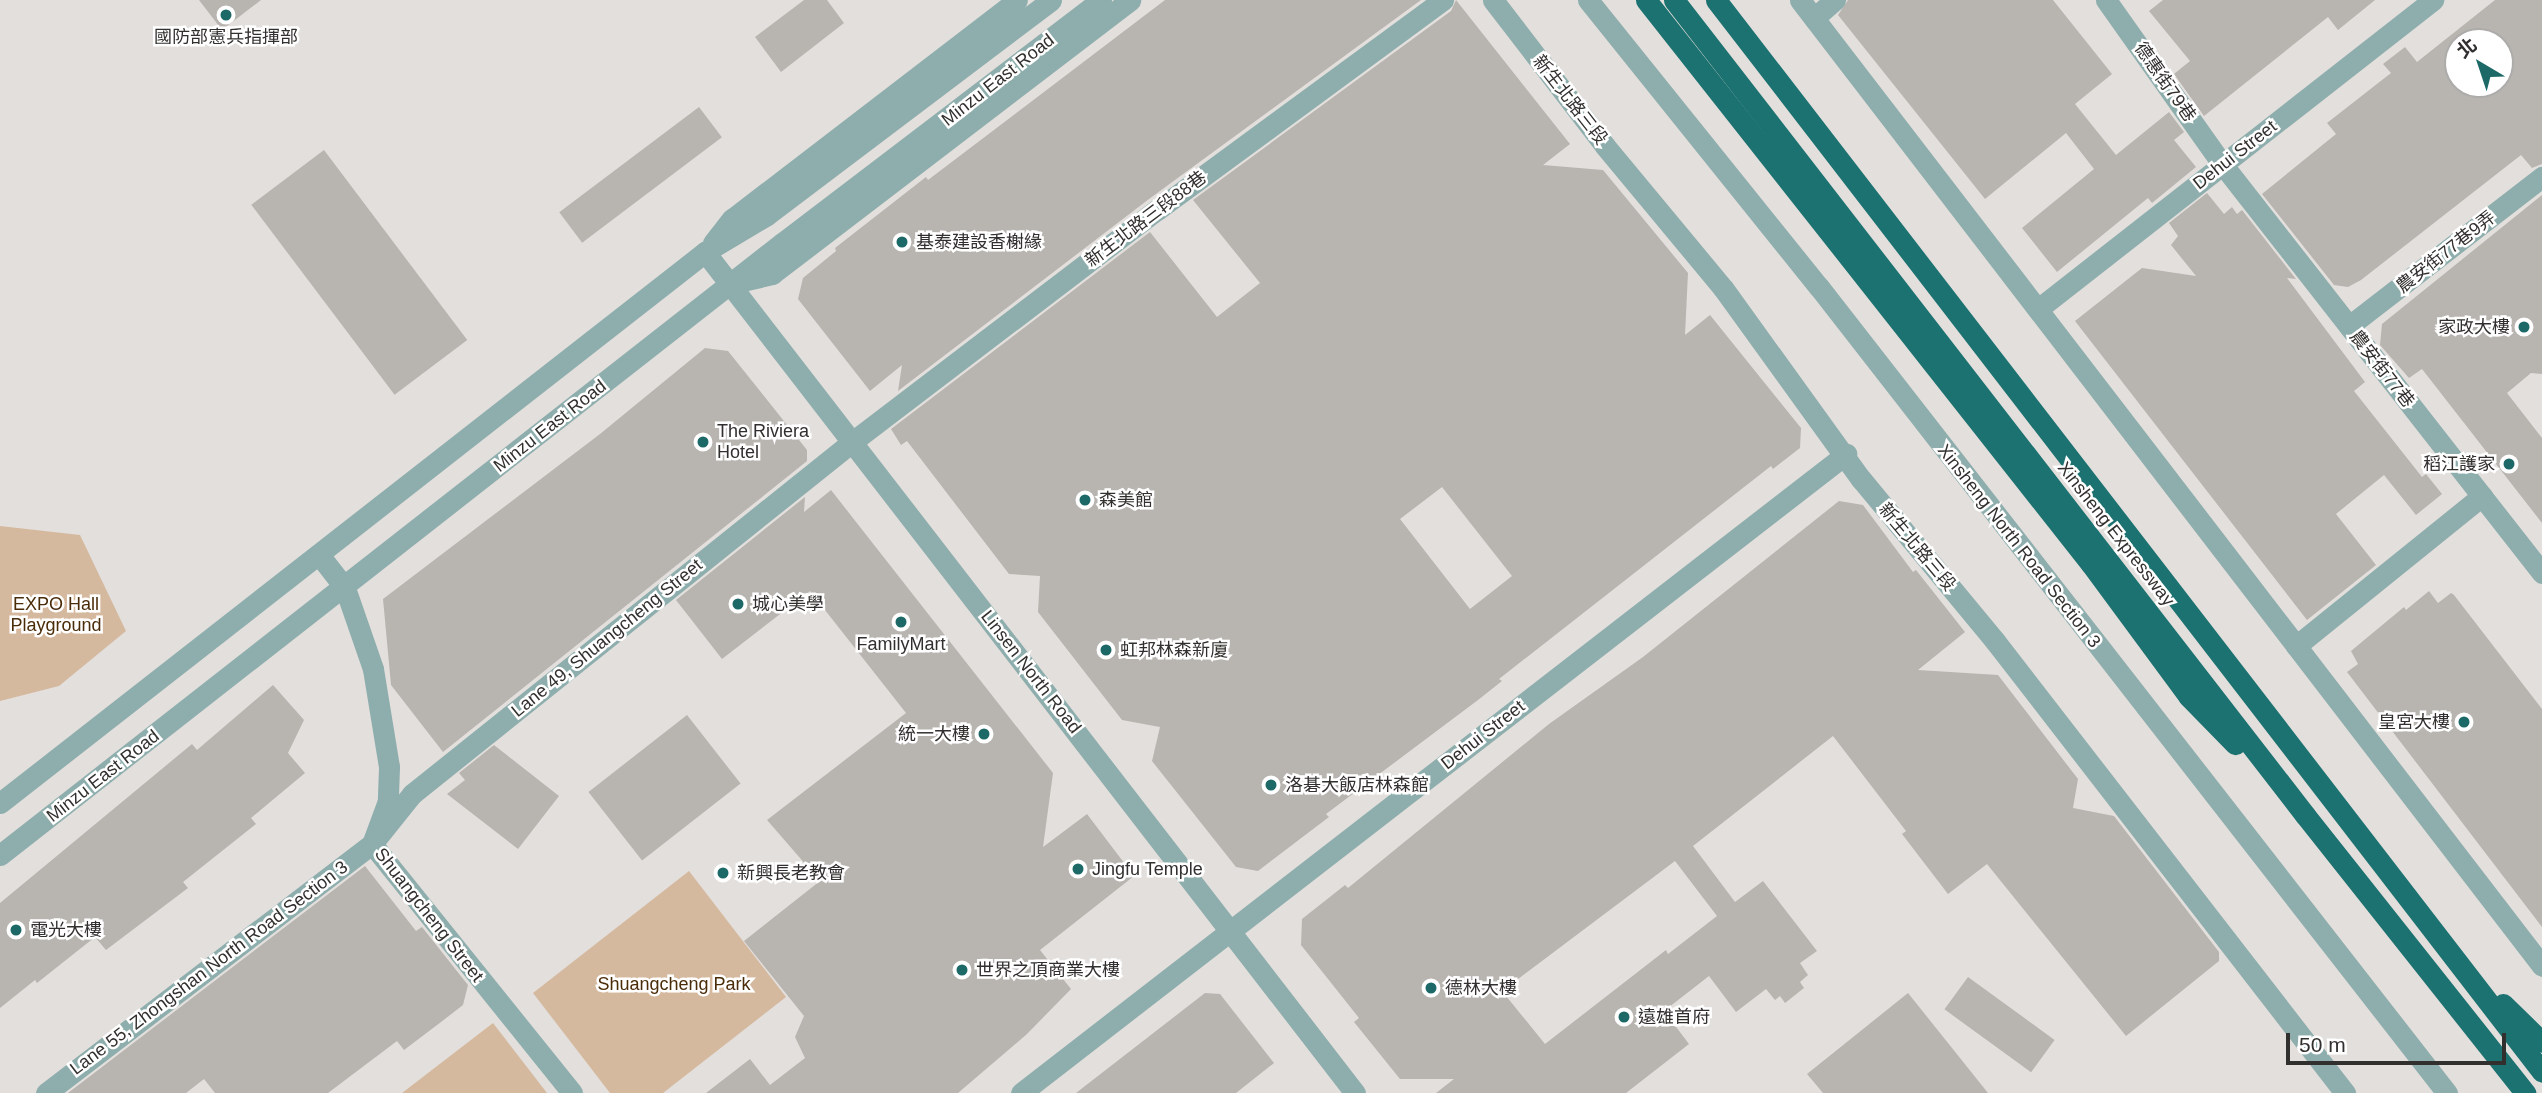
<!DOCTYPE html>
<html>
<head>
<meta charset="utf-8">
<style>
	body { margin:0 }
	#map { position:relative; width:2542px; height:1093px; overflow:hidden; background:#e3dfdc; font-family:Arial,"Noto Sans TC",sans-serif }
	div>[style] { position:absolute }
	.green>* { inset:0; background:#d5b99f }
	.building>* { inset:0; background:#b8b4b0; transform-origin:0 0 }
	.minor>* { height:21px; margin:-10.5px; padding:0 10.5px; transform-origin:10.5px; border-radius:10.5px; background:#8eaead }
	.highway>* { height:21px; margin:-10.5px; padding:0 10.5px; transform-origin:10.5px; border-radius:10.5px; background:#1c7271 }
	.dots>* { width:19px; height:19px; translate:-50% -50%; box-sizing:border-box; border:4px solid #fff; border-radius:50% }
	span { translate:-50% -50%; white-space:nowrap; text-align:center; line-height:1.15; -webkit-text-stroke:5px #fff; paint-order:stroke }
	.poi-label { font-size:18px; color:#31302e }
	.left { translate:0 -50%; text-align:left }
	.right { translate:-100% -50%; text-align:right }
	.street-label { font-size:18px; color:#31302e }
	.park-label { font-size:18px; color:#4a2c09 }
	.north { position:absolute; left:2444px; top:28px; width:70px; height:70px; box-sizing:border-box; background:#fff; border:2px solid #adacab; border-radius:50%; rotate:321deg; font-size:19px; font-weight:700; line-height:28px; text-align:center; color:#31302e }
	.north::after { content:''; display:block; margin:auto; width:24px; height:32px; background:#1c6968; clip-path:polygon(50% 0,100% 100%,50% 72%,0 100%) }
	.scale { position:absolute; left:2286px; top:1033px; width:220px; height:32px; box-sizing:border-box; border:4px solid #31302e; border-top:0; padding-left:9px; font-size:21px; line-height:24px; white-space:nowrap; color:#31302e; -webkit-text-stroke:5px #fff; paint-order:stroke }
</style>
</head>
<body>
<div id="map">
	<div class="green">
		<div style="clip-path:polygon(0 526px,80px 535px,126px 631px,59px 686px,0 701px)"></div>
		<div style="clip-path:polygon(689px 871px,786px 997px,663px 1093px,610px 1093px,533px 993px)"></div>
		<div style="clip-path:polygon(493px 1023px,547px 1093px,402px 1093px)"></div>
	</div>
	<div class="building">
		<div style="clip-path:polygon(199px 0,261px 0,222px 30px)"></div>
		<div style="clip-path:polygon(804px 0,827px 0,844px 23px,781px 72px,755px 37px)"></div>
		<div style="clip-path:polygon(1165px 0,1421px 0,1149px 199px,898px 391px,902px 365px,870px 391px,798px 299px,803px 278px,836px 251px,835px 248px,926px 177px,928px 180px)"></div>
		<div style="clip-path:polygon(evenodd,1456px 0,1570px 144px,1543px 165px,1603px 170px,1688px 273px,1685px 335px,1710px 315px,1801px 428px,1800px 448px,1773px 469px,1771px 466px,1499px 679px,1502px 681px,1478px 700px,1326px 814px,1329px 817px,1258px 871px,1236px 867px,1152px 761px,1160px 727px,1122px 720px,1038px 612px,1040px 576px,1009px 574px,907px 441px,901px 445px,891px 429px,1150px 232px,1217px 317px,1260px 283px,1193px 200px,1451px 11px,1456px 0,1442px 487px,1512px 576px,1470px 609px,1400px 519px,1442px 487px)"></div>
		<div style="clip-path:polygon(1848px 0,2053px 0,2112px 74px,2075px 104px,2116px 155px,2169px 112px,2184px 132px,2174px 140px,2196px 167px,2152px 203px,2148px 198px,2057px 272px,2022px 228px,2094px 169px,2066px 133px,1985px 199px,1838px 15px)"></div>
		<div style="clip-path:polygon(2163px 0,2375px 0,2338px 30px,2328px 17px,2204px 116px,2174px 74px,2190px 61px,2149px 11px)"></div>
		<div style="clip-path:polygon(evenodd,2495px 0,2542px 0,2542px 164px,2532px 168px,2521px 155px,2361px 280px,2348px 287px,2334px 285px,2262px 194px,2336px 134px,2327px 123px,2391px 73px,2383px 64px,2405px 47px,2417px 62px,2495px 0,2458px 42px,2500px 42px,2500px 84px,2458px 84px,2458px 42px)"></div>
		<div style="left:699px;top:107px;width:38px;height:175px;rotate:53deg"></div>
		<div style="left:324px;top:150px;width:238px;height:91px;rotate:53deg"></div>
		<div style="clip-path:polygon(2207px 193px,2224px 214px,2232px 207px,2237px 214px,2242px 210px,2296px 279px,2287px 278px,2365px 382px,2354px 391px,2422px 477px,2426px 474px,2442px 494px,2416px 515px,2384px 475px,2336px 514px,2376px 565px,2307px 620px,2075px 321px,2142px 268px,2196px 276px,2171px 245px,2178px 236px,2169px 223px)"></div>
		<div style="clip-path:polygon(2542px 195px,2542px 374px,2531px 373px,2507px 393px,2542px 438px,2542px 523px,2422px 369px,2409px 378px,2380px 345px,2382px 324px)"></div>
		<div style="clip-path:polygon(705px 348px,728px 351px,807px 450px,807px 461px,443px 752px,391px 685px,383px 599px,600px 434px)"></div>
		<div style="clip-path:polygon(831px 490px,1053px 773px,1043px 847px,1087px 814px,1134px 876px,1040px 950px,1071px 989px,1027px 1034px,958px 1093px,706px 1093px,750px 1059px,770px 1085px,805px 1058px,795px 1037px,804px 1016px,744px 941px,820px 881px,767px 820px,906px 713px,810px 591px,722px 659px,676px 600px,805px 497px,804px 512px)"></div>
		<div style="clip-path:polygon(evenodd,1839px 501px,1863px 505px,1913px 572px,1916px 570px,1965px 632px,1918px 670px,1998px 675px,2078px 779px,2073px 808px,2114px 816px,2219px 952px,2219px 961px,2126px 1036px,1987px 864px,1948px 894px,1902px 834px,1906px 831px,1833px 736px,1693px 846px,1735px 902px,1763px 881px,1817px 951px,1800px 963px,1808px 975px,1800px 982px,1804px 988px,1785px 1003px,1780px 996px,1775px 1000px,1766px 989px,1736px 1012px,1709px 976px,1664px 1011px,1689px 1044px,1626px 1093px,1436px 1093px,1454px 1079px,1400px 1079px,1354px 1022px,1359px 1018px,1301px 945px,1302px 919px,1345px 885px,1348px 888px,1549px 724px,1643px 657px,1839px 501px,1675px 861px,1717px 916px,1668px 954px,1666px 950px,1545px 1044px,1502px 991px,1675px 861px)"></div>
		<div style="clip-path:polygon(2429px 591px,2438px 603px,2451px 593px,2454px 595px,2542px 709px,2542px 927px,2347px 672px,2358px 664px,2351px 651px,2404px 607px,2406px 610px)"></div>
		<div style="clip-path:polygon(273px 685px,304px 720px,288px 753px,305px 773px,251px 818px,256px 824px,183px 882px,188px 888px,106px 950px,95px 937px,37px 983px,35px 980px,0 1008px,0 903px,192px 744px,197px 750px)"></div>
		<div style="left:687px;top:715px;width:87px;height:125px;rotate:52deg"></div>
		<div style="clip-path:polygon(494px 745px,559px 796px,518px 849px,447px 794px,465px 780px,459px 773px)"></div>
		<div style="clip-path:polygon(365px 866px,416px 931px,422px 927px,468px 985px,463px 1005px,441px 1022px,404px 1050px,397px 1041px,328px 1093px,215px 1093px,204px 1079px,186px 1093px,68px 1093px)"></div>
		<div style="left:1968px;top:977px;width:107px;height:40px;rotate:36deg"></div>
		<div style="clip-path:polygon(1205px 993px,1220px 994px,1274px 1063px,1236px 1093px,1076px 1093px)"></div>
		<div style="clip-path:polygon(1908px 993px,1988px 1093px,1823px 1093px,1807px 1074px)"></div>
	</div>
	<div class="minor">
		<div style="left:1493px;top:0;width:184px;rotate:52.5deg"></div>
		<div style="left:1605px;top:146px;width:185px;rotate:50.3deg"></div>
		<div style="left:1723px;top:288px;width:236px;rotate:54.2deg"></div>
		<div style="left:1861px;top:479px;width:210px;rotate:50.4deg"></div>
		<div style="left:1995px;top:641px;width:572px;rotate:52.25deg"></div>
		<div style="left:1588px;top:0;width:368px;rotate:51.2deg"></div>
		<div style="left:1819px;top:287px;width:1022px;rotate:52.08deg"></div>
		<div style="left:1800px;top:0;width:1218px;rotate:52.47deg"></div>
		<div style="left:2106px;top:0;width:202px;rotate:54.7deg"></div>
		<div style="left:2223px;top:165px;width:518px;rotate:51.98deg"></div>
		<div style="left:1814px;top:18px;width:28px;rotate:-41deg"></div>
		<div style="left:713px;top:243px;width:31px;rotate:-52deg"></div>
		<div style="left:732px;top:219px;width:359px;rotate:-37.5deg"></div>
		<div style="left:705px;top:252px;width:1063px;rotate:52.3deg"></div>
		<div style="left:738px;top:282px;width:35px;rotate:-13deg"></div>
		<div style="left:772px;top:274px;width:451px;rotate:-37.4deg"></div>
		<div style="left:2038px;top:309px;width:502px;rotate:-38.04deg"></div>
		<div style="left:2349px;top:326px;width:244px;rotate:-37.7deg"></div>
		<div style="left:320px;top:556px;width:41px;rotate:52deg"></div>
		<div style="left:345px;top:588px;width:86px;rotate:70.9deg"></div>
		<div style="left:373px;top:669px;width:99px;rotate:80.7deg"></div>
		<div style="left:389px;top:767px;width:34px;rotate:92deg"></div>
		<div style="left:388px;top:801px;width:46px;rotate:110.4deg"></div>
		<div style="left:372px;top:844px;width:319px;rotate:51.2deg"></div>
		<div style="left:2296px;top:646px;width:239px;rotate:-38.9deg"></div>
		<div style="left:0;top:803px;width:895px;rotate:-38.01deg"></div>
		<div style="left:705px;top:252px;width:72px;rotate:-30.8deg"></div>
		<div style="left:767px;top:215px;width:356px;rotate:-37.1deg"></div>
		<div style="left:0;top:855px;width:993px;rotate:-38.05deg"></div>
		<div style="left:782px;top:243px;width:401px;rotate:-37.3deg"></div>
		<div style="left:46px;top:1093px;width:410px;rotate:-37.4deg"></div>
		<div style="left:372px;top:844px;width:64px;rotate:-51.3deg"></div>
		<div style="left:412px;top:794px;width:563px;rotate:-38.66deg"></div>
		<div style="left:852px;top:442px;width:383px;rotate:-37.3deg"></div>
		<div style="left:1157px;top:210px;width:355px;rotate:-36.3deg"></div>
		<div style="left:1021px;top:1093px;width:1044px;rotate:-37.76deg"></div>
	</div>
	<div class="highway">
		<div style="left:1646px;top:0;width:718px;rotate:51.73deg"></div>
		<div style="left:2091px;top:564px;width:165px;rotate:53.6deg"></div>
		<div style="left:2189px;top:697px;width:66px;rotate:45.6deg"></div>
		<div style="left:1674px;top:0;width:1031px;rotate:52.25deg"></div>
		<div style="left:2305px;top:815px;width:355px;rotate:51.6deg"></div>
		<div style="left:1716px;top:0;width:1353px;rotate:52.38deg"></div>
		<div style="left:2503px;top:1004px;width:54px;rotate:44.3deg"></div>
	</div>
	<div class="dots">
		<div style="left:226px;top:15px;background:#1c6968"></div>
		<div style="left:902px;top:242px;background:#1c6968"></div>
		<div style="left:2524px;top:327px;background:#1c6968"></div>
		<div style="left:703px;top:442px;background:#1c6968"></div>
		<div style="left:2509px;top:464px;background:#1c6968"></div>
		<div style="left:1085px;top:500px;background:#1c6968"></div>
		<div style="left:738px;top:604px;background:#1c6968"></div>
		<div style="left:901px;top:622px;background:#1c6968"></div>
		<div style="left:1106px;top:650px;background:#1c6968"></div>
		<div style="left:2464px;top:722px;background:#1c6968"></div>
		<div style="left:984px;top:734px;background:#1c6968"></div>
		<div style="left:1271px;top:785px;background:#1c6968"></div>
		<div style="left:1078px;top:869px;background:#1c6968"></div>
		<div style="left:723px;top:873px;background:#1c6968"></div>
		<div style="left:16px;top:930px;background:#1c6968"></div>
		<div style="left:962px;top:970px;background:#1c6968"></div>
		<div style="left:1431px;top:988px;background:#1c6968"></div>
		<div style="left:1624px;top:1017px;background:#1c6968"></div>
	</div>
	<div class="poi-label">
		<span style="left:226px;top:37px">國防部憲兵指揮部</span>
		<span class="left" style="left:916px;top:242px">基泰建設香榭緣</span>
		<span class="right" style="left:2510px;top:327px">家政大樓</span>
		<span class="left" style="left:717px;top:442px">The Riviera<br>Hotel</span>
		<span class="right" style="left:2495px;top:464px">稻江護家</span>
		<span class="left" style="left:1099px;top:500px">森美館</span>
		<span class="left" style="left:752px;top:604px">城心美學</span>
		<span style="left:901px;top:644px">FamilyMart</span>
		<span class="left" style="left:1120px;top:650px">虹邦林森新廈</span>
		<span class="right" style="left:2450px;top:722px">皇宮大樓</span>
		<span class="right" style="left:970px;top:734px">統一大樓</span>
		<span class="left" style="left:1285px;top:785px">洛碁大飯店林森館</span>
		<span class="left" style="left:1092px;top:869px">Jingfu Temple</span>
		<span class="left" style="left:737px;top:873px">新興長老教會</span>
		<span class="left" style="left:30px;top:930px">電光大樓</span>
		<span class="left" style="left:976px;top:970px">世界之頂商業大樓</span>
		<span class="left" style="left:1445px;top:988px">德林大樓</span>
		<span class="left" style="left:1638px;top:1017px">遠雄首府</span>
	</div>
	<div class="street-label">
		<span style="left:998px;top:80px;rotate:-38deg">Minzu East Road</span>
		<span style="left:2165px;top:82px;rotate:55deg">德惠街79巷</span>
		<span style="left:1570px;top:100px;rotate:52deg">新生北路三段</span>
		<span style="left:2235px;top:155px;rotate:-38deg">Dehui Street</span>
		<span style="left:1146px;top:219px;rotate:-37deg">新生北路三段88巷</span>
		<span style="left:2446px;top:252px;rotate:-38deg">農安街77巷9弄</span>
		<span style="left:2382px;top:369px;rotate:52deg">農安街77巷</span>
		<span style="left:550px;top:426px;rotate:-38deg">Minzu East Road</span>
		<span style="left:2116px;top:534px;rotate:52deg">Xinsheng Expressway</span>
		<span style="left:2019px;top:546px;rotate:52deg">Xinsheng North Road Section 3</span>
		<span style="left:1917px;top:547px;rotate:50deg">新生北路三段</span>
		<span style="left:607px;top:638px;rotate:-39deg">Lane 49, Shuangcheng Street</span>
		<span style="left:1031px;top:672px;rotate:52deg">Linsen North Road</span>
		<span style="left:1483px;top:735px;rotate:-38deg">Dehui Street</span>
		<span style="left:103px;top:776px;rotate:-38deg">Minzu East Road</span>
		<span style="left:429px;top:915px;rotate:52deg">Shuangcheng Street</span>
		<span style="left:209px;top:968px;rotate:-37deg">Lane 55, Zhongshan North Road Section 3</span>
	</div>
	<div class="park-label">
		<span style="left:56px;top:615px">EXPO Hall<br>Playground</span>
		<span style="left:674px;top:984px">Shuangcheng Park</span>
	</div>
	<div class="north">北</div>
	<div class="scale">50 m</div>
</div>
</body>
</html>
